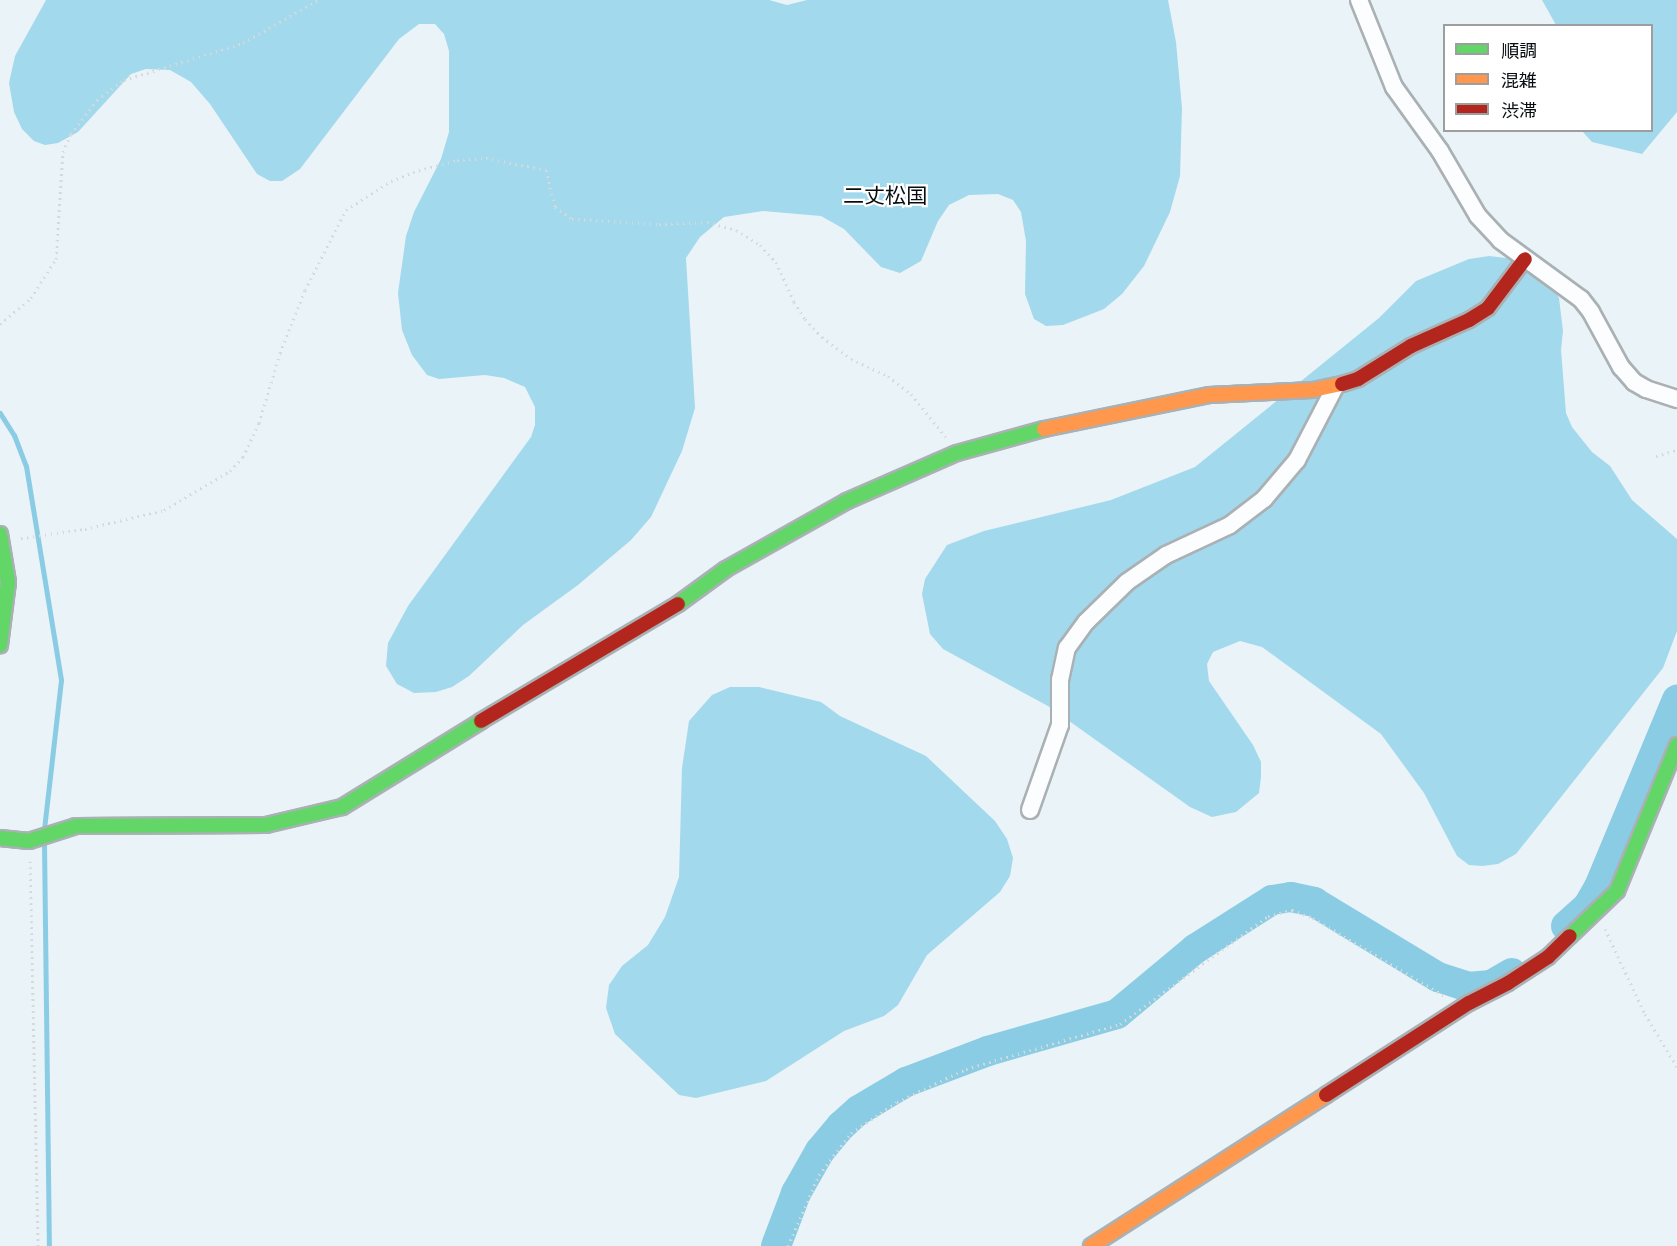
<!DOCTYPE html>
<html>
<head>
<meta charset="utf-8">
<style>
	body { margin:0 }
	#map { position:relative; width:1677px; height:1246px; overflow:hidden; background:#eaf3f7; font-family:"Fira Sans","Noto Sans JP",sans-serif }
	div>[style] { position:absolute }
	.forest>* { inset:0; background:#a3d9ed }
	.stream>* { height:5px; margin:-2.5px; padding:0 2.5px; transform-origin:2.5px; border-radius:2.5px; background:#8bcce5 }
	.river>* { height:30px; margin:-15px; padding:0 15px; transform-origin:15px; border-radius:15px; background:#8bcce5 }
	.path>* { height:3px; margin-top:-1.5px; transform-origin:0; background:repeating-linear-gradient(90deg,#d6d9da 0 1.5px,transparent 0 6px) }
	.roads { filter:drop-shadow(2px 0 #aab1b4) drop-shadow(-2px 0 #aab1b4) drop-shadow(0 2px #aab1b4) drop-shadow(0 -2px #aab1b4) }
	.street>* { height:16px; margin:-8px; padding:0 8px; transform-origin:8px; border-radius:8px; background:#fcfdfe }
	.fast>* { height:14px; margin:-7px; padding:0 7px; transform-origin:7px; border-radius:7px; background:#63d668 }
	.slow>* { height:14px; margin:-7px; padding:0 7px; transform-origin:7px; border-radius:7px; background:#ff974d }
	.jam>* { height:14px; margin:-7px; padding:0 7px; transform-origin:7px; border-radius:7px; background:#b3261e }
	span { translate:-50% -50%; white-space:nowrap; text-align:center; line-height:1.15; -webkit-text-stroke:4.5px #fff; paint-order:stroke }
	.quarter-label { font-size:21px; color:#070d0f }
	.legend { position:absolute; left:1443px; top:24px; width:210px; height:108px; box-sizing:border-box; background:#fff; border:2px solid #9c9e9f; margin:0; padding:8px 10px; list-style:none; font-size:18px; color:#070d0f }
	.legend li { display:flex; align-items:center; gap:12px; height:30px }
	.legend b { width:30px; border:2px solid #9c9e9f }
</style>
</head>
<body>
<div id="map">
	<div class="forest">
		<div style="clip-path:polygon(46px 0,769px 0,787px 5px,807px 0,1168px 0,1176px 42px,1182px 108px,1180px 176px,1170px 212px,1144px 266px,1122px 294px,1104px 309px,1063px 325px,1046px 326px,1034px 319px,1025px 294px,1026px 241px,1021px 212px,1013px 200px,998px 194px,969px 195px,949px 205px,938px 221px,921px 261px,900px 273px,881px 267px,844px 229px,821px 216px,763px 211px,724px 217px,700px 237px,686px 258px,695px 408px,682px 451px,651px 517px,631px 540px,578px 585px,523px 625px,469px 676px,452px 687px,436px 692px,414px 693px,397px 684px,386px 666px,388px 643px,408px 606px,531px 437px,535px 425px,535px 407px,525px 387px,504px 378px,485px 375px,439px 379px,427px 375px,412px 355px,402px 330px,398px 293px,406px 236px,414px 212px,441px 159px,449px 132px,449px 51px,444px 34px,435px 24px,419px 24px,399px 39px,300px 169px,282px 181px,270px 181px,257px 174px,210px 104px,191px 82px,170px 70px,146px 69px,131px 74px,78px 132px,58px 143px,45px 145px,34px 141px,22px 129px,14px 112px,9px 83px,15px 56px)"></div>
		<div style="clip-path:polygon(1542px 0,1677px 0,1677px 112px,1642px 154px,1592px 142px,1582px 131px,1652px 130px,1652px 26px,1556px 25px)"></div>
		<div style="clip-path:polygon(1489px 256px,1523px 260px,1548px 279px,1559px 298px,1563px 331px,1561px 350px,1566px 413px,1572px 427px,1592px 452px,1610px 466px,1632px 500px,1677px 539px,1677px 631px,1663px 668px,1516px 854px,1498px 864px,1482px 866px,1469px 865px,1457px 856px,1424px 793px,1381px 734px,1262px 647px,1240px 641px,1213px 652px,1207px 664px,1209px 681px,1253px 745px,1261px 762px,1261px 777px,1259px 793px,1236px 812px,1212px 817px,1190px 807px,1048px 706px,943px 649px,930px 634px,922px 594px,925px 579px,947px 545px,984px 531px,1111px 500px,1195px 467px,1379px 318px,1416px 281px,1469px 259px)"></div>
		<div style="clip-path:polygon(730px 687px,759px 687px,821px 702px,840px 716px,926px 756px,995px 821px,1007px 839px,1013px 858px,1010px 876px,1000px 892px,927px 955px,898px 1005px,884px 1016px,844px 1031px,766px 1081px,696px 1098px,679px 1095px,615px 1034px,606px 1008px,609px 985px,622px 966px,648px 945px,665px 917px,679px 877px,682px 768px,689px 721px,712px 695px)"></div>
	</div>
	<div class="stream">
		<div style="left:0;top:413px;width:26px;rotate:58deg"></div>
		<div style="left:14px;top:435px;width:33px;rotate:69deg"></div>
		<div style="left:26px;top:466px;width:217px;rotate:80.7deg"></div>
		<div style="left:61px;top:680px;width:151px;rotate:96.5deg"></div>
		<div style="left:44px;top:843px;width:403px;rotate:89.3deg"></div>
	</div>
	<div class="river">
		<div style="left:1566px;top:926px;width:30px;rotate:-42deg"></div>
		<div style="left:1588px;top:906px;width:22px;rotate:-60deg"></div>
		<div style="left:1599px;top:887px;width:203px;rotate:-67.4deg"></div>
		<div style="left:776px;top:1246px;width:57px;rotate:-69.3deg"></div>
		<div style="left:796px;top:1193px;width:48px;rotate:-60.3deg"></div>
		<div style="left:820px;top:1151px;width:33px;rotate:-50deg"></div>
		<div style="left:841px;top:1126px;width:24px;rotate:-42deg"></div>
		<div style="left:859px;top:1110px;width:55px;rotate:-30.8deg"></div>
		<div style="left:906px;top:1082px;width:88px;rotate:-20.7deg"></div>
		<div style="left:988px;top:1051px;width:134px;rotate:-16deg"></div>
		<div style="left:1117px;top:1014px;width:102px;rotate:-39.8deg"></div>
		<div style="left:1195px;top:949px;width:91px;rotate:-32.5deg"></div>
		<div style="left:1272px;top:900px;width:19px;rotate:-9deg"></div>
		<div style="left:1291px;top:897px;width:24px;rotate:12deg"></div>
		<div style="left:1314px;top:902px;width:145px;rotate:31.2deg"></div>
		<div style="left:1438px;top:977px;width:32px;rotate:18deg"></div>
		<div style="left:1468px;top:987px;width:23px;rotate:-5deg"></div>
		<div style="left:1491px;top:985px;width:24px;rotate:-30deg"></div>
	</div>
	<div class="path">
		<div style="left:0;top:324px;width:40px;rotate:-40deg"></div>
		<div style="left:31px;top:298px;width:46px;rotate:-57.3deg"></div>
		<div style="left:56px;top:259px;width:107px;rotate:-86.3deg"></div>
		<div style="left:63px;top:152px;width:20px;rotate:-66deg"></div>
		<div style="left:71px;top:134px;width:43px;rotate:-52.6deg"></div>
		<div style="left:97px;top:100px;width:34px;rotate:-37deg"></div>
		<div style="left:124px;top:80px;width:125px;rotate:-17.3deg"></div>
		<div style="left:243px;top:43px;width:86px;rotate:-29.8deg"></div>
		<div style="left:1656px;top:456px;width:22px;rotate:-16deg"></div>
		<div style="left:21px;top:538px;width:65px;rotate:-8deg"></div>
		<div style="left:85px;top:529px;width:81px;rotate:-13.5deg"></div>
		<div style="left:164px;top:510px;width:77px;rotate:-30.6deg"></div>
		<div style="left:230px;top:471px;width:19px;rotate:-47deg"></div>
		<div style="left:243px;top:457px;width:38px;rotate:-65deg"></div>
		<div style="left:259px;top:423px;width:73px;rotate:-73.3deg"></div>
		<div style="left:280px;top:353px;width:68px;rotate:-68.4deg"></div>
		<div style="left:305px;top:290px;width:90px;rotate:-62.9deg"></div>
		<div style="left:346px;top:210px;width:54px;rotate:-32.8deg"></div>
		<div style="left:391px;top:181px;width:24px;rotate:-22deg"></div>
		<div style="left:413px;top:172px;width:46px;rotate:-15.3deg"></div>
		<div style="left:457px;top:160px;width:29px;rotate:-4deg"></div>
		<div style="left:486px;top:158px;width:61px;rotate:11.3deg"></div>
		<div style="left:546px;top:170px;width:38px;rotate:76deg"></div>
		<div style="left:555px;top:207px;width:21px;rotate:35deg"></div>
		<div style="left:572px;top:219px;width:87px;rotate:3.3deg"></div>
		<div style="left:659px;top:224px;width:48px;rotate:-2.4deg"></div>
		<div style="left:707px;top:222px;width:30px;rotate:15deg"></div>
		<div style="left:736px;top:230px;width:28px;rotate:32deg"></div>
		<div style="left:760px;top:245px;width:23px;rotate:47deg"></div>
		<div style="left:776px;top:262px;width:44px;rotate:65.8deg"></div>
		<div style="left:794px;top:302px;width:20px;rotate:57deg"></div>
		<div style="left:805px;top:319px;width:25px;rotate:47deg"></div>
		<div style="left:822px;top:337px;width:36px;rotate:37deg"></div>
		<div style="left:851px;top:359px;width:41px;rotate:24.7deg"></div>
		<div style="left:888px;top:376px;width:29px;rotate:38deg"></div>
		<div style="left:911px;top:394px;width:55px;rotate:50.9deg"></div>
		<div style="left:30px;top:861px;width:385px;rotate:88.8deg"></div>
		<div style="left:1605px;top:929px;width:94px;rotate:64.8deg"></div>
		<div style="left:1645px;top:1014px;width:62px;rotate:58.9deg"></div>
		<div style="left:788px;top:1246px;width:77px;rotate:-66.4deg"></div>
		<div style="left:819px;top:1175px;width:53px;rotate:-52.7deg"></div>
		<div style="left:851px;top:1133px;width:55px;rotate:-34deg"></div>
		<div style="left:897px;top:1102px;width:76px;rotate:-25.6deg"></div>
		<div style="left:966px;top:1069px;width:160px;rotate:-16.3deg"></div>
		<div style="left:1120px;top:1024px;width:183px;rotate:-36.1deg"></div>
		<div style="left:1268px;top:916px;width:25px;rotate:-14deg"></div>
		<div style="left:1292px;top:910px;width:22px;rotate:21deg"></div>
		<div style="left:1313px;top:918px;width:153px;rotate:30.6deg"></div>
	</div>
	<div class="roads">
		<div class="street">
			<div style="left:1359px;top:0;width:94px;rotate:68.1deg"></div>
			<div style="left:1394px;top:87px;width:79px;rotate:54.3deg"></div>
			<div style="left:1440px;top:151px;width:75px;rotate:59.7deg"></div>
			<div style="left:1478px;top:216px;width:33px;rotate:47deg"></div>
			<div style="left:1500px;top:240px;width:100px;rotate:36.1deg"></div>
			<div style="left:1581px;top:299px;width:16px;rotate:52deg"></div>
			<div style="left:1591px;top:312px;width:63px;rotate:61.4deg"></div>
			<div style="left:1621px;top:367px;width:20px;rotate:49deg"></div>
			<div style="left:1634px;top:382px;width:14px;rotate:30deg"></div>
			<div style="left:1646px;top:389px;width:33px;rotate:18deg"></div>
			<div style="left:1030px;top:810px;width:90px;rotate:-70.6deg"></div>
			<div style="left:1060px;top:725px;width:45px;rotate:-90deg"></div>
			<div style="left:1060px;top:680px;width:33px;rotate:-78deg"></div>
			<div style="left:1067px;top:648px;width:32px;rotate:-54deg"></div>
			<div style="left:1086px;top:622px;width:57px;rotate:-44.3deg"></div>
			<div style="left:1127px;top:582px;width:47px;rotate:-34.7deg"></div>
			<div style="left:1166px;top:555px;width:71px;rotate:-25.1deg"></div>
			<div style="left:1230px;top:525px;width:43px;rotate:-37.4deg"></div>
			<div style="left:1264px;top:499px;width:51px;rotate:-49.8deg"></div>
			<div style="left:1297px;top:460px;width:82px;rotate:-62.5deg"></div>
		</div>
		<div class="fast">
			<div style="left:0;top:534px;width:49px;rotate:80.5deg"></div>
			<div style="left:8px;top:582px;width:64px;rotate:97.2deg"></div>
			<div style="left:678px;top:604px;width:59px;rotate:-36.1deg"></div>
			<div style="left:726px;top:569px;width:139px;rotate:-29.3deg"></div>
			<div style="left:847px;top:501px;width:120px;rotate:-23.6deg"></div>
			<div style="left:957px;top:453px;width:90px;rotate:-15.4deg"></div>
			<div style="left:0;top:838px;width:29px;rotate:6deg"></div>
			<div style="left:29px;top:841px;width:49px;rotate:-17.7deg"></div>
			<div style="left:76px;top:826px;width:190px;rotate:-0.3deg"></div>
			<div style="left:266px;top:825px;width:78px;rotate:-13.3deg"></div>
			<div style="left:342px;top:807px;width:163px;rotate:-31.7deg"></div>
			<div style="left:1570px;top:936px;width:65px;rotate:-43.8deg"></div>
			<div style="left:1617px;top:891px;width:158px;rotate:-67.7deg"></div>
		</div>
		<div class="slow">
			<div style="left:1044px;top:429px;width:168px;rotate:-11.6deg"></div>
			<div style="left:1209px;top:395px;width:104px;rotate:-2.8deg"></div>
			<div style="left:1313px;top:390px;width:30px;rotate:-12deg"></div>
			<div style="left:1091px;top:1246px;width:279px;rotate:-32.7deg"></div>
		</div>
		<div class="jam">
			<div style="left:1342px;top:384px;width:17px;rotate:-17deg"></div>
			<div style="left:1358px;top:379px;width:62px;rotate:-31.9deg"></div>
			<div style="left:1411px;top:346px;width:64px;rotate:-24.1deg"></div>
			<div style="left:1469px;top:320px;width:22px;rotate:-32deg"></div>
			<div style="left:1488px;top:308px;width:61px;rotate:-52.9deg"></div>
			<div style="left:481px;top:721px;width:229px;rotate:-30.7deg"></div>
			<div style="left:1326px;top:1095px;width:170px;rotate:-32.8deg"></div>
			<div style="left:1469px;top:1003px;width:44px;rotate:-27.1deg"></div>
			<div style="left:1508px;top:983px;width:48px;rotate:-33deg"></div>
			<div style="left:1548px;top:957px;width:30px;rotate:-44deg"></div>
		</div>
	</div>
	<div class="quarter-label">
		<span style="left:885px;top:196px">二丈松国</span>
	</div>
	<ul class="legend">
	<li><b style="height:8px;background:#63d668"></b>順調</li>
	<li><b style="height:8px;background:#ff974d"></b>混雑</li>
	<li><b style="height:8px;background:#b3261e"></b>渋滞</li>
	</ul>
</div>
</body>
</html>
